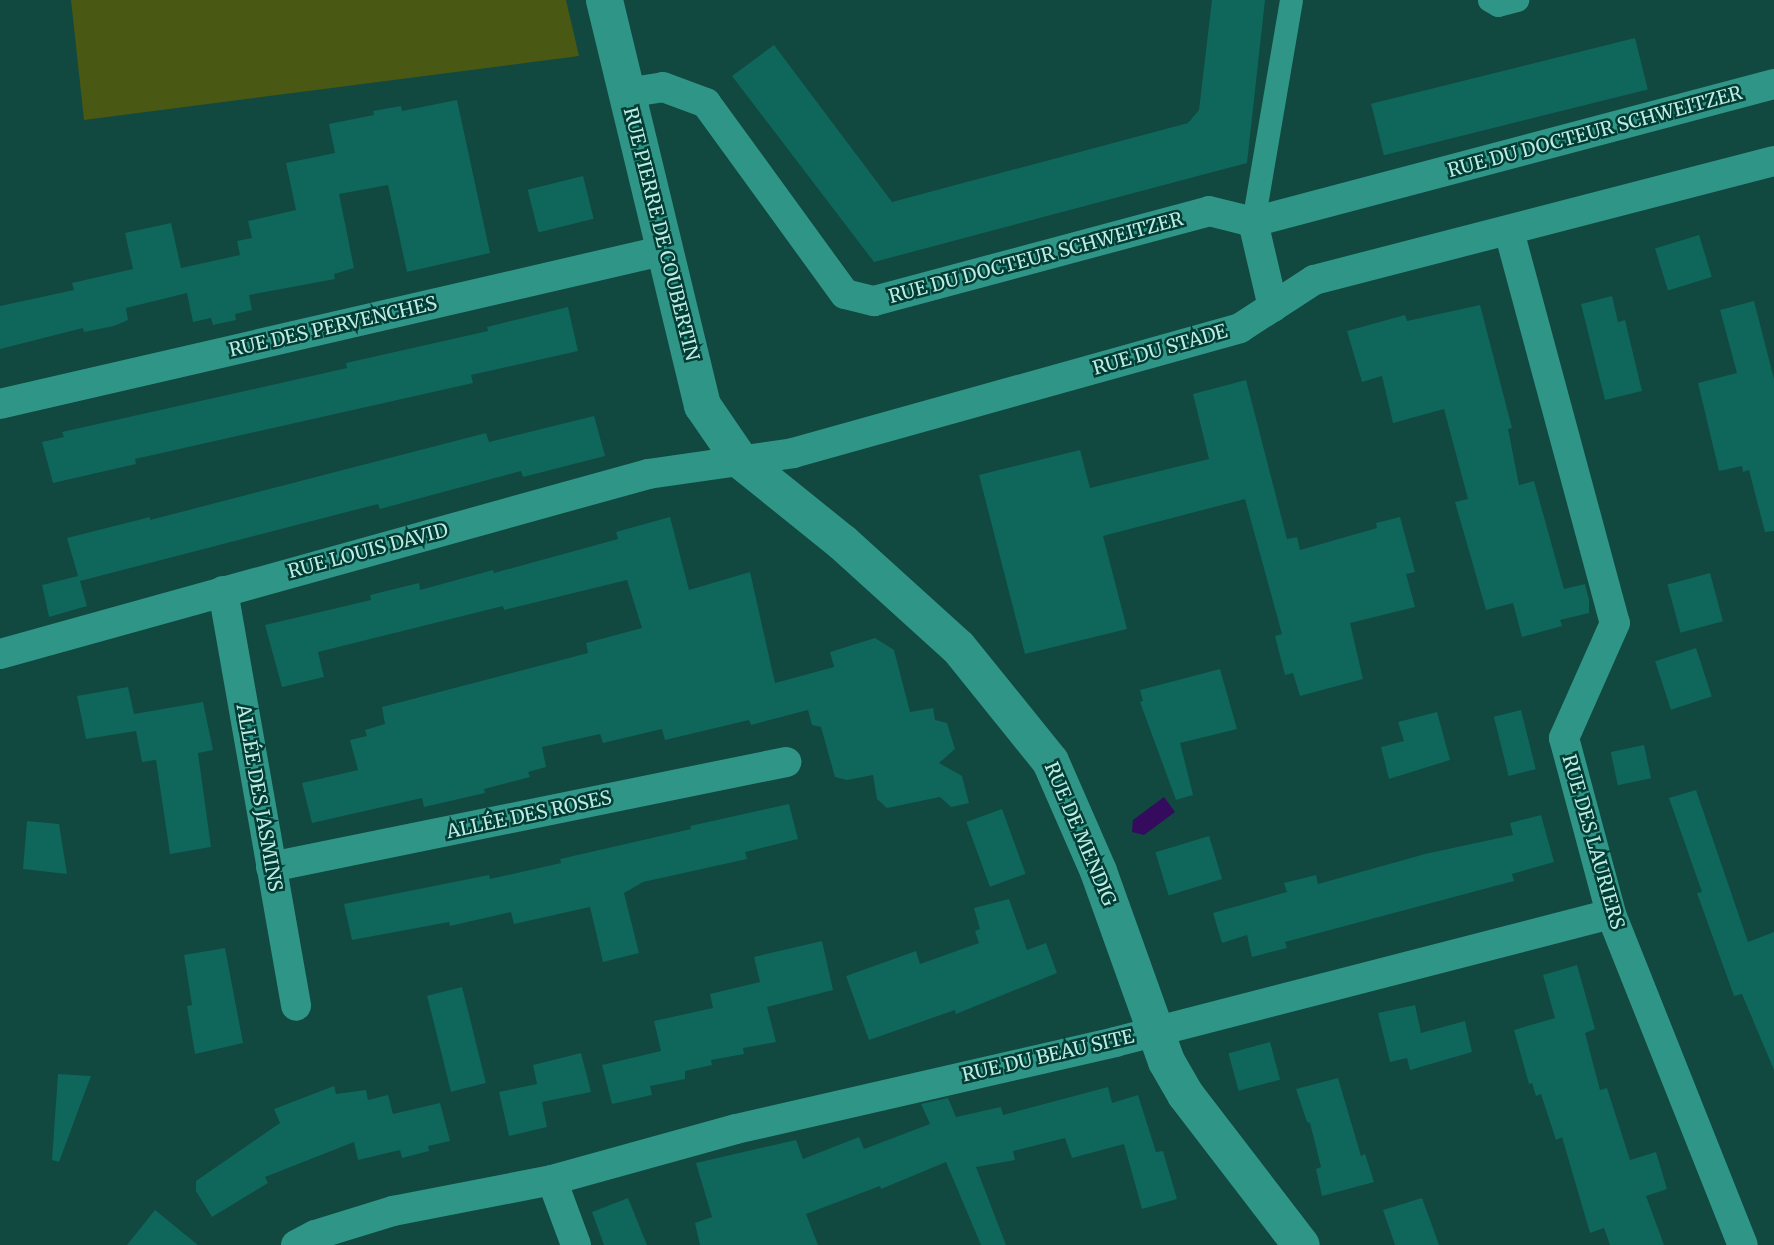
<!DOCTYPE html>
<html>
<head>
<meta charset="utf-8">
<style>
	body { margin:0 }
	#map { position:relative; width:1774px; height:1245px; overflow:hidden; background:#114840; font-family:Merriweather,serif }
	div>[style] { position:absolute }
	.green>* { inset:0; background:#495812 }
	.water>* { inset:0; background:#350b5d }
	.building>* { inset:0; background:#0f665b; transform-origin:0 0 }
	.pedestrian>* { height:23px; margin:-11.5px; padding:0 11.5px; transform-origin:11.5px; border-radius:11.5px; background:#2f9687 }
	.minor>* { height:30px; margin:-15px; padding:0 15px; transform-origin:15px; border-radius:15px; background:#2f9687 }
	.tertiary>* { height:37px; margin:-18.5px; padding:0 18.5px; transform-origin:18.5px; border-radius:18.5px; background:#2f9687 }
	span { translate:-50% -50%; white-space:nowrap; text-align:center; line-height:1.15; -webkit-text-stroke:5px #013d35; paint-order:stroke }
	.street-label { font-size:19px; color:#beebe2 }
</style>
</head>
<body>
<div id="map">
	<div class="green">
		<div style="clip-path:polygon(71px 0,566px 0,579px 56px,84px 120px)"></div>
	</div>
	<div class="water">
		<div style="clip-path:polygon(1164px 797px,1175px 812px,1144px 835px,1132px 832px,1133px 820px)"></div>
	</div>
	<div class="building">
		<div style="clip-path:polygon(1212px 0,1265px 0,1247px 163px,874px 262px,732px 76px,774px 45px,892px 202px,1188px 123px,1199px 110px)"></div>
		<div style="left:1635px;top:38px;width:53px;height:272px;rotate:76deg"></div>
		<div style="clip-path:polygon(457px 100px,490px 253px,407px 272px,388px 185px,339px 194px,354px 268px,334px 274px,335px 279px,249px 295px,252px 310px,235px 314px,236px 320px,213px 325px,211px 318px,193px 322px,187px 293px,126px 308px,128px 320px,114px 326px,84px 332px,83px 328px,0 349px,0 306px,74px 290px,72px 283px,133px 269px,125px 233px,171px 223px,181px 268px,240px 255px,237px 241px,252px 238px,248px 221px,296px 210px,286px 163px,335px 153px,329px 124px,374px 115px,373px 111px,401px 106px,402px 111px)"></div>
		<div style="left:583px;top:176px;width:44px;height:57px;rotate:76deg"></div>
		<div style="left:1699px;top:235px;width:44px;height:46px;rotate:73deg"></div>
		<div style="clip-path:polygon(1612px 296px,1618px 322px,1625px 320px,1642px 391px,1605px 400px,1581px 304px)"></div>
		<div style="clip-path:polygon(1754px 301px,1774px 379px,1774px 531px,1765px 532px,1749px 470px,1743px 472px,1742px 466px,1719px 471px,1698px 383px,1737px 373px,1720px 310px)"></div>
		<div style="clip-path:polygon(1480px 305px,1512px 428px,1508px 429px,1519px 485px,1534px 481px,1564px 589px,1585px 584px,1589px 600px,1589px 613px,1560px 620px,1562px 626px,1522px 637px,1513px 603px,1486px 610px,1455px 502px,1468px 499px,1444px 409px,1393px 423px,1382px 376px,1362px 382px,1347px 331px,1405px 315px,1407px 321px)"></div>
		<div style="clip-path:polygon(568px 307px,578px 351px,471px 375px,473px 383px,135px 459px,136px 464px,53px 483px,42px 442px,64px 437px,62px 432px,347px 368px,346px 363px,488px 331px,487px 327px)"></div>
		<div style="clip-path:polygon(1246px 380px,1287px 539px,1297px 537px,1300px 550px,1377px 528px,1376px 523px,1400px 517px,1415px 572px,1406px 574px,1415px 607px,1350px 623px,1363px 679px,1300px 696px,1293px 673px,1285px 675px,1275px 636px,1282px 634px,1245px 499px,1103px 536px,1127px 629px,1025px 654px,979px 475px,1080px 450px,1090px 488px,1209px 459px,1193px 394px)"></div>
		<div style="clip-path:polygon(594px 416px,605px 456px,523px 477px,521px 471px,380px 509px,378px 504px,80px 581px,87px 606px,49px 617px,42px 585px,78px 576px,67px 538px,150px 517px,150px 520px,486px 433px,489px 442px)"></div>
		<div style="clip-path:polygon(670px 517px,689px 590px,750px 572px,775px 683px,834px 667px,830px 652px,875px 638px,894px 650px,910px 712px,933px 708px,935px 720px,947px 723px,955px 749px,939px 763px,962px 776px,969px 803px,951px 807px,940px 797px,887px 808px,877px 799px,873px 775px,847px 780px,835px 777px,821px 727px,812px 725px,808px 710px,751px 725px,749px 720px,665px 740px,662px 729px,603px 743px,600px 734px,542px 747px,546px 767px,528px 772px,530px 777px,484px 789px,485px 793px,424px 807px,422px 798px,312px 823px,302px 783px,358px 770px,350px 740px,367px 736px,365px 730px,385px 724px,382px 707px,588px 653px,586px 643px,642px 628px,627px 580px,504px 610px,503px 606px,318px 652px,324px 677px,282px 687px,265px 625px,371px 600px,370px 595px,419px 583px,420px 590px,493px 570px,494px 573px,618px 539px,616px 532px)"></div>
		<div style="left:1710px;top:573px;width:50px;height:44px;rotate:75deg"></div>
		<div style="left:1696px;top:648px;width:51px;height:43px;rotate:72deg"></div>
		<div style="clip-path:polygon(1220px 669px,1237px 729px,1180px 743px,1193px 795px,1176px 800px,1140px 702px,1143px 701px,1140px 690px)"></div>
		<div style="clip-path:polygon(128px 687px,134px 714px,203px 702px,213px 750px,198px 753px,211px 847px,170px 854px,156px 760px,142px 762px,136px 731px,86px 739px,77px 696px)"></div>
		<div style="left:1521px;top:710px;width:61px;height:28px;rotate:76deg"></div>
		<div style="clip-path:polygon(1437px 712px,1450px 760px,1389px 779px,1381px 747px,1404px 741px,1398px 722px)"></div>
		<div style="left:1644px;top:745px;width:34px;height:34px;rotate:78deg"></div>
		<div style="clip-path:polygon(1696px 790px,1748px 942px,1774px 932px,1774px 1070px,1742px 994px,1734px 996px,1697px 893px,1702px 892px,1669px 798px)"></div>
		<div style="clip-path:polygon(789px 804px,798px 839px,745px 852px,747px 859px,643px 882px,624px 893px,639px 953px,603px 962px,590px 907px,514px 924px,511px 912px,450px 926px,449px 922px,352px 940px,344px 904px,489px 875px,490px 879px,561px 863px,560px 859px,691px 829px,690px 826px)"></div>
		<div style="left:1002px;top:809px;width:69px;height:38px;rotate:70deg"></div>
		<div style="clip-path:polygon(1541px 815px,1554px 862px,1512px 874px,1514px 881px,1285px 942px,1287px 948px,1252px 957px,1247px 935px,1222px 943px,1213px 913px,1287px 892px,1284px 883px,1316px 875px,1318px 884px,1425px 854px,1513px 835px,1510px 823px)"></div>
		<div style="clip-path:polygon(27px 821px,59px 824px,67px 874px,23px 869px)"></div>
		<div style="left:1209px;top:836px;width:45px;height:56px;rotate:73deg"></div>
		<div style="clip-path:polygon(1009px 899px,1027px 950px,1046px 943px,1057px 973px,956px 1014px,955px 1010px,869px 1040px,846px 976px,916px 951px,920px 964px,979px 943px,975px 931px,980px 929px,974px 908px)"></div>
		<div style="clip-path:polygon(822px 941px,833px 990px,767px 1007px,776px 1042px,743px 1048px,744px 1054px,711px 1060px,712px 1065px,685px 1071px,685px 1079px,650px 1086px,652px 1095px,612px 1104px,602px 1065px,661px 1051px,654px 1021px,713px 1008px,710px 994px,760px 982px,754px 957px)"></div>
		<div style="clip-path:polygon(225px 948px,243px 1043px,195px 1054px,187px 1006px,192px 1005px,184px 955px)"></div>
		<div style="clip-path:polygon(1577px 965px,1595px 1029px,1585px 1033px,1600px 1090px,1607px 1088px,1630px 1160px,1656px 1152px,1667px 1189px,1646px 1196px,1664px 1245px,1610px 1245px,1604px 1228px,1590px 1233px,1562px 1137px,1556px 1140px,1541px 1094px,1536px 1096px,1532px 1083px,1529px 1084px,1514px 1030px,1555px 1018px,1543px 975px)"></div>
		<div style="left:462px;top:987px;width:99px;height:36px;rotate:76deg"></div>
		<div style="clip-path:polygon(1415px 1005px,1421px 1033px,1465px 1021px,1472px 1052px,1410px 1070px,1407px 1058px,1390px 1062px,1378px 1013px)"></div>
		<div style="left:1270px;top:1042px;width:39px;height:43px;rotate:75deg"></div>
		<div style="clip-path:polygon(581px 1053px,591px 1092px,542px 1102px,547px 1127px,509px 1136px,499px 1092px,537px 1084px,533px 1065px)"></div>
		<div style="clip-path:polygon(58px 1074px,91px 1076px,59px 1162px,52px 1160px)"></div>
		<div style="clip-path:polygon(1338px 1078px,1361px 1156px,1365px 1154px,1374px 1182px,1322px 1196px,1316px 1169px,1321px 1167px,1310px 1123px,1307px 1122px,1296px 1089px)"></div>
		<div style="clip-path:polygon(334px 1086px,336px 1094px,366px 1090px,368px 1100px,388px 1095px,393px 1114px,440px 1103px,450px 1141px,428px 1146px,429px 1151px,402px 1158px,400px 1150px,358px 1160px,354px 1142px,265px 1177px,268px 1183px,212px 1217px,196px 1191px,196px 1181px,280px 1123px,274px 1109px)"></div>
		<div style="clip-path:polygon(1108px 1087px,1112px 1103px,1138px 1095px,1156px 1152px,1163px 1151px,1177px 1199px,1142px 1209px,1124px 1144px,1072px 1158px,1065px 1138px,1013px 1151px,1015px 1160px,976px 1167px,1006px 1245px,981px 1245px,946px 1162px,881px 1189px,880px 1186px,806px 1214px,818px 1245px,700px 1245px,695px 1223px,712px 1217px,696px 1163px,796px 1140px,803px 1159px,859px 1137px,864px 1149px,930px 1124px,921px 1104px,948px 1098px,956px 1117px,1001px 1107px,1003px 1115px)"></div>
		<div style="clip-path:polygon(628px 1198px,647px 1245px,604px 1245px,592px 1212px)"></div>
		<div style="clip-path:polygon(1422px 1198px,1439px 1245px,1395px 1245px,1383px 1210px)"></div>
		<div style="clip-path:polygon(155px 1210px,198px 1245px,127px 1245px)"></div>
	</div>
	<div class="pedestrian">
		<div style="left:1489px;top:0;width:10px;rotate:29deg"></div>
		<div style="left:1498px;top:5px;width:20px;rotate:-15deg"></div>
		<div style="left:1253px;top:222px;width:225px;rotate:-80.3deg"></div>
	</div>
	<div class="minor">
		<div style="left:626px;top:93px;width:37px;rotate:-9deg"></div>
		<div style="left:663px;top:87px;width:46px;rotate:20.4deg"></div>
		<div style="left:706px;top:103px;width:236px;rotate:54deg"></div>
		<div style="left:845px;top:294px;width:30px;rotate:14deg"></div>
		<div style="left:874px;top:301px;width:347px;rotate:-15deg"></div>
		<div style="left:1209px;top:211px;width:45px;rotate:14deg"></div>
		<div style="left:1509px;top:231px;width:406px;rotate:74.9deg"></div>
		<div style="left:1615px;top:623px;width:126px;rotate:113.9deg"></div>
		<div style="left:1564px;top:738px;width:182px;rotate:75deg"></div>
		<div style="left:1611px;top:914px;width:356px;rotate:68.3deg"></div>
		<div style="left:1273px;top:307px;width:87px;rotate:-103.2deg"></div>
		<div style="left:1253px;top:222px;width:539px;rotate:-14.84deg"></div>
		<div style="left:0;top:404px;width:684px;rotate:-13.02deg"></div>
		<div style="left:223px;top:591px;width:421px;rotate:80deg"></div>
		<div style="left:0;top:654px;width:673px;rotate:-15.52deg"></div>
		<div style="left:648px;top:474px;width:147px;rotate:-8.2deg"></div>
		<div style="left:793px;top:453px;width:464px;rotate:-15.6deg"></div>
		<div style="left:1240px;top:328px;width:88px;rotate:-33deg"></div>
		<div style="left:1314px;top:280px;width:475px;rotate:-14.5deg"></div>
		<div style="left:271px;top:867px;width:526px;rotate:-11.52deg"></div>
		<div style="left:552px;top:1180px;width:69px;rotate:69.7deg"></div>
		<div style="left:296px;top:1245px;width:21px;rotate:-28deg"></div>
		<div style="left:315px;top:1235px;width:82px;rotate:-17.1deg"></div>
		<div style="left:393px;top:1211px;width:162px;rotate:-11deg"></div>
		<div style="left:552px;top:1180px;width:191px;rotate:-15.5deg"></div>
		<div style="left:736px;top:1129px;width:389px;rotate:-12.9deg"></div>
		<div style="left:1115px;top:1042px;width:512px;rotate:-14.47deg"></div>
	</div>
	<div class="tertiary">
		<div style="left:604px;top:0;width:417px;rotate:76.4deg"></div>
		<div style="left:702px;top:405px;width:65px;rotate:55.6deg"></div>
		<div style="left:739px;top:459px;width:132px;rotate:38.9deg"></div>
		<div style="left:842px;top:542px;width:156px;rotate:42.2deg"></div>
		<div style="left:958px;top:647px;width:146px;rotate:51.1deg"></div>
		<div style="left:1050px;top:761px;width:120px;rotate:66.4deg"></div>
		<div style="left:1098px;top:871px;width:202px;rotate:70.3deg"></div>
		<div style="left:1166px;top:1061px;width:38px;rotate:60deg"></div>
		<div style="left:1185px;top:1094px;width:190px;rotate:52.5deg"></div>
	</div>
	<div class="street-label">
		<span style="left:1595px;top:132px;rotate:-15deg">RUE DU DOCTEUR SCHWEITZER</span>
		<span style="left:661px;top:234px;rotate:76deg">RUE PIERRE DE COUBERTIN</span>
		<span style="left:1036px;top:258px;rotate:-15deg">RUE DU DOCTEUR SCHWEITZER</span>
		<span style="left:333px;top:327px;rotate:-13deg">RUE DES PERVENCHES</span>
		<span style="left:1160px;top:350px;rotate:-16deg">RUE DU STADE</span>
		<span style="left:368px;top:551px;rotate:-15deg">RUE LOUIS DAVID</span>
		<span style="left:259px;top:798px;rotate:80deg">ALLÉE DES JASMINS</span>
		<span style="left:529px;top:815px;rotate:-12deg">ALLÉE DES ROSES</span>
		<span style="left:1080px;top:834px;rotate:67deg">RUE DE MENDIG</span>
		<span style="left:1593px;top:842px;rotate:74deg">RUE DES LAURIERS</span>
		<span style="left:1048px;top:1056px;rotate:-13deg">RUE DU BEAU SITE</span>
	</div>
</div>
</body>
</html>
